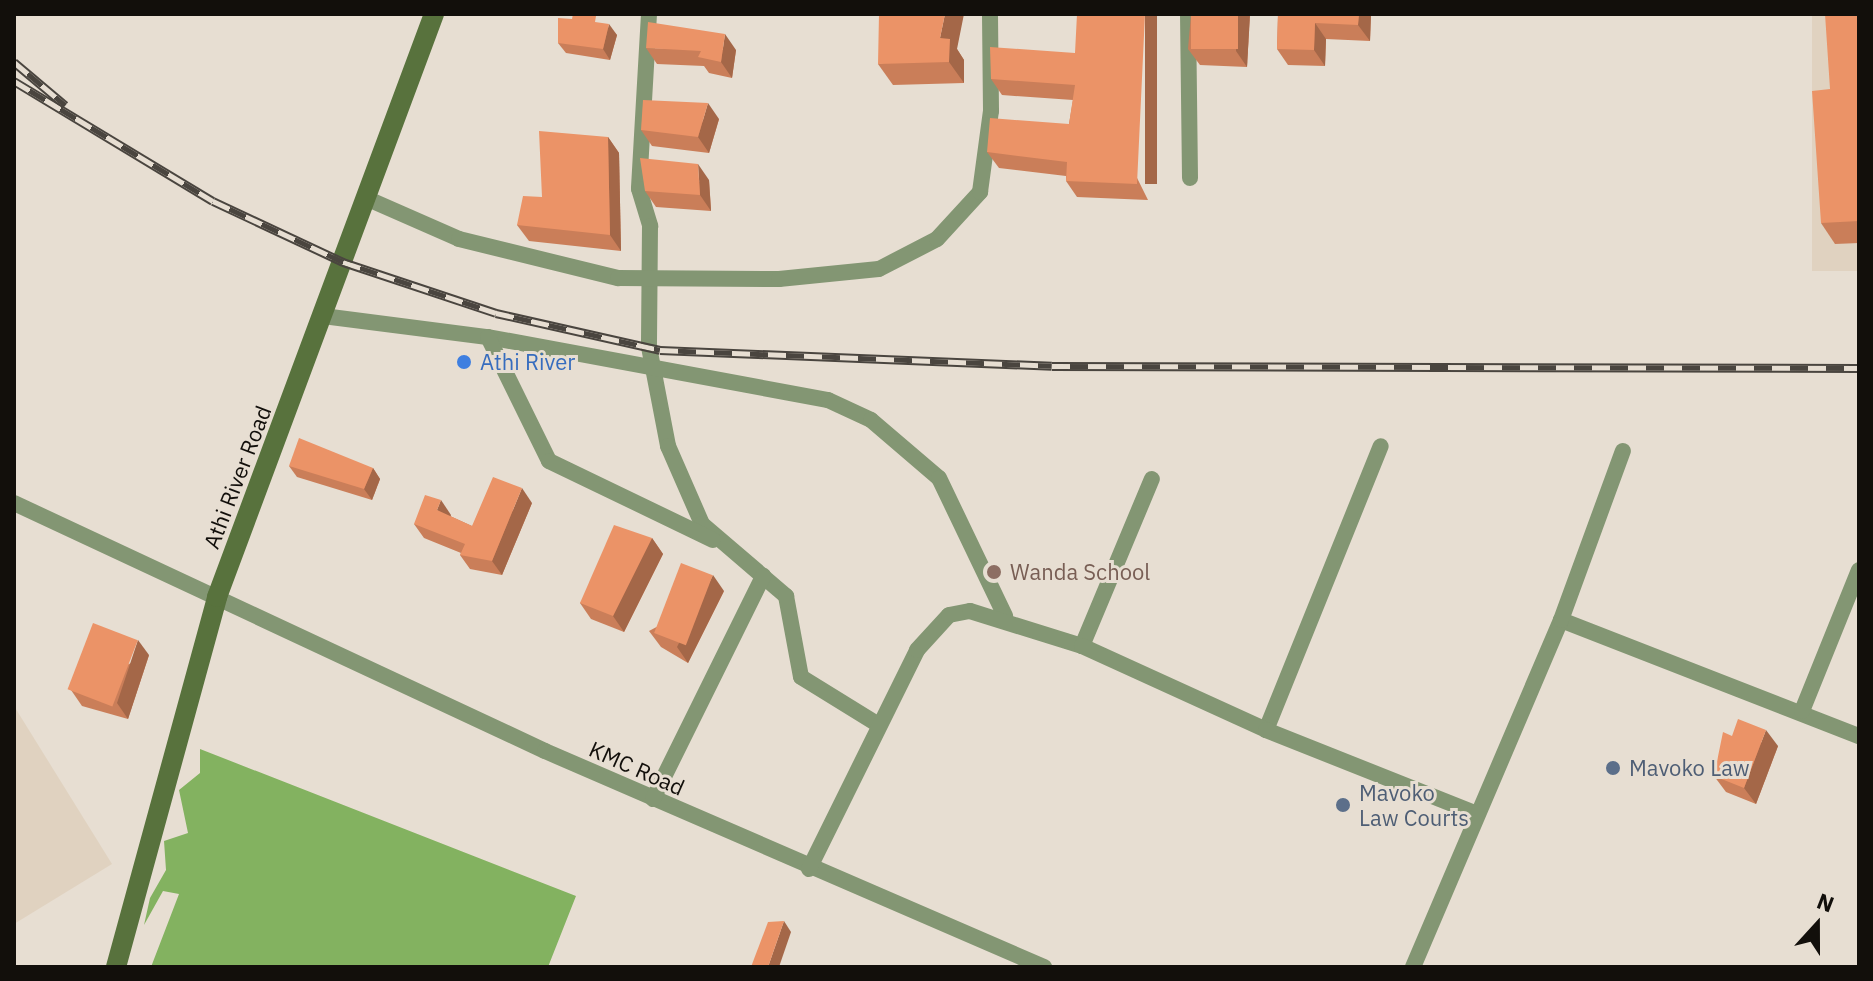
<!DOCTYPE html>
<html>
<head>
<meta charset="utf-8">
<style>
	body { margin:0 }
	#map { position:relative; width:1873px; height:981px; overflow:hidden; background:#e7ded2; font-family:"IBM Plex Sans",sans-serif }
	div>[style] { position:absolute }
	.built>* { inset:0; background:#e0d2c0; transform-origin:0 0 }
	.forest>* { inset:0; background:#83b260 }
	.minor>* { height:16px; margin:-8px; padding:0 8px; transform-origin:8px; border-radius:8px; background:#839673 }
	.secondary>* { height:20px; margin:-10px; padding:0 10px; transform-origin:10px; border-radius:10px; background:#58723d }
	.rail>* { height:9px; margin-top:-4.5px; transform-origin:0; background:repeating-linear-gradient(90deg,#e7ded2 0 18px,#4a453f 0 36px); box-sizing:border-box; border-block:2px solid #4a453f }
	.wall>* { inset:0; background:#ca7e59 }
	.shaded-wall>* { inset:0; background:#a46748; transform-origin:0 0 }
	.building>* { inset:0; background:#eb9367; transform-origin:0 0 }
	.dots>* { width:22px; height:22px; translate:-50% -50%; box-sizing:border-box; border:4px solid #e7ded2; border-radius:50% }
	span { translate:-50% -50%; white-space:nowrap; text-align:center; line-height:1.15; -webkit-text-stroke:6px #e7ded2; paint-order:stroke }
	.shop-label { font-size:22px; color:#366cbe }
	.left { translate:0 -50%; text-align:left }
	.street-label { font-size:22px; color:#120f0b }
	.education-label { font-size:22px; color:#785e54 }
	.service-label { font-size:22px; color:#4e5e75 }
	.frame { position:absolute; inset:0; border:16px solid #120f0b; pointer-events:none }
	.north { position:absolute; left:1777px; top:885px; width:80px; height:80px; -webkit-text-stroke:6px #e7ded2; paint-order:stroke; rotate:21deg; font-size:22px; font-weight:700; line-height:32px; text-align:center; color:#120f0b }
	.north::after { content:''; display:block; margin:auto; width:28px; height:36px; background:#120f0b; clip-path:polygon(50% 0,100% 100%,50% 72%,0 100%) }
</style>
</head>
<body>
<div id="map">
	<div class="built">
		<div style="left:1812px;top:14px;width:47px;height:257px"></div>
		<div style="clip-path:polygon(14px 706px,112px 864px,14px 924px)"></div>
	</div>
	<div class="forest">
		<div style="clip-path:polygon(200px 749px,576px 896px,548px 967px,151px 967px,179px 894px,163px 891px,144px 925px,150px 898px,166px 870px,164px 841px,188px 833px,179px 790px,200px 773px)"></div>
	</div>
	<div class="minor">
		<div style="left:649px;top:14px;width:175px;rotate:93.3deg"></div>
		<div style="left:639px;top:189px;width:39px;rotate:73deg"></div>
		<div style="left:650px;top:226px;width:121px;rotate:90.5deg"></div>
		<div style="left:649px;top:347px;width:101px;rotate:79.1deg"></div>
		<div style="left:668px;top:446px;width:85px;rotate:66.4deg"></div>
		<div style="left:702px;top:524px;width:111px;rotate:40.6deg"></div>
		<div style="left:786px;top:596px;width:82px;rotate:79.5deg"></div>
		<div style="left:801px;top:677px;width:89px;rotate:31.7deg"></div>
		<div style="left:1188px;top:14px;width:164px;rotate:89.3deg"></div>
		<div style="left:368px;top:199px;width:99px;rotate:23.7deg"></div>
		<div style="left:459px;top:239px;width:164px;rotate:13.8deg"></div>
		<div style="left:618px;top:278px;width:161px;rotate:0.4deg"></div>
		<div style="left:779px;top:279px;width:100px;rotate:-5.7deg"></div>
		<div style="left:879px;top:269px;width:65px;rotate:-27.3deg"></div>
		<div style="left:937px;top:239px;width:64px;rotate:-47.5deg"></div>
		<div style="left:980px;top:192px;width:82px;rotate:-82.3deg"></div>
		<div style="left:991px;top:111px;width:97px;rotate:-90.6deg"></div>
		<div style="left:323px;top:316px;width:166px;rotate:7.3deg"></div>
		<div style="left:488px;top:337px;width:346px;rotate:10.5deg"></div>
		<div style="left:828px;top:400px;width:47px;rotate:24.9deg"></div>
		<div style="left:871px;top:420px;width:89px;rotate:40.5deg"></div>
		<div style="left:939px;top:478px;width:153px;rotate:64.4deg"></div>
		<div style="left:488px;top:337px;width:138px;rotate:63.8deg"></div>
		<div style="left:549px;top:461px;width:182px;rotate:25.7deg"></div>
		<div style="left:14px;top:503px;width:586px;rotate:25.03deg"></div>
		<div style="left:545px;top:751px;width:544px;rotate:23.41deg"></div>
		<div style="left:1561px;top:620px;width:320px;rotate:21.3deg"></div>
		<div style="left:1082px;top:646px;width:181px;rotate:-67.3deg"></div>
		<div style="left:1802px;top:711px;width:152px;rotate:-68deg"></div>
		<div style="left:1266px;top:730px;width:306px;rotate:-68deg"></div>
		<div style="left:653px;top:799px;width:249px;rotate:-63.7deg"></div>
		<div style="left:809px;top:869px;width:244px;rotate:-63.7deg"></div>
		<div style="left:917px;top:650px;width:47px;rotate:-47.6deg"></div>
		<div style="left:949px;top:615px;width:21px;rotate:-11deg"></div>
		<div style="left:970px;top:611px;width:117px;rotate:17.4deg"></div>
		<div style="left:1082px;top:646px;width:202px;rotate:24.5deg"></div>
		<div style="left:1266px;top:730px;width:227px;rotate:21.7deg"></div>
		<div style="left:1413px;top:967px;width:377px;rotate:-66.9deg"></div>
		<div style="left:1561px;top:620px;width:180px;rotate:-69.9deg"></div>
	</div>
	<div class="secondary">
		<div style="left:116px;top:967px;width:384px;rotate:-74.7deg"></div>
		<div style="left:217px;top:597px;width:622px;rotate:-69.58deg"></div>
	</div>
	<div class="rail">
		<div style="left:14px;top:62px;width:67px;rotate:40.1deg"></div>
		<div style="left:14px;top:81px;width:232px;rotate:31.1deg"></div>
		<div style="left:213px;top:201px;width:144px;rotate:25.1deg"></div>
		<div style="left:343px;top:262px;width:161px;rotate:18.4deg"></div>
		<div style="left:496px;top:313px;width:168px;rotate:12.7deg"></div>
		<div style="left:660px;top:350px;width:392px;rotate:2.3deg"></div>
		<div style="left:1052px;top:366px;width:807px;rotate:0.14deg"></div>
	</div>
	<div class="wall">
		<div style="clip-path:polygon(1191px 14px,1250px 14px,1247px 67px,1200px 65px,1188px 49px)"></div>
		<div style="clip-path:polygon(1278px 14px,1371px 14px,1370px 41px,1326px 39px,1325px 66px,1288px 65px,1277px 49px)"></div>
		<div style="clip-path:polygon(1859px 14px,1859px 243px,1835px 244px,1821px 223px)"></div>
		<div style="clip-path:polygon(601px 23px,617px 35px,610px 60px,566px 53px,558px 43px)"></div>
		<div style="clip-path:polygon(646px 48px,736px 50px,732px 78px,709px 73px,704px 66px,657px 64px)"></div>
		<div style="clip-path:polygon(957px 49px,964px 60px,964px 83px,893px 85px,878px 64px)"></div>
		<div style="clip-path:polygon(1075px 53px,1148px 200px,1077px 197px,1066px 181px,1066px 176px,999px 168px,987px 152px,1069px 124px,1073px 100px,1002px 95px,991px 79px)"></div>
		<div style="clip-path:polygon(719px 119px,709px 153px,652px 146px,641px 130px)"></div>
		<div style="clip-path:polygon(608px 137px,619px 153px,621px 251px,529px 241px,517px 225px,542px 197px)"></div>
		<div style="clip-path:polygon(709px 180px,711px 211px,656px 207px,645px 191px)"></div>
		<div style="clip-path:polygon(289px 466px,373px 468px,380px 479px,372px 500px,297px 477px)"></div>
		<div style="clip-path:polygon(532px 503px,502px 575px,470px 569px,460px 555px,461px 553px,424px 538px,414px 524px,451px 515px,450px 516px,472px 526px)"></div>
		<div style="clip-path:polygon(652px 538px,663px 554px,624px 632px,591px 619px,580px 603px)"></div>
		<div style="clip-path:polygon(724px 591px,688px 663px,661px 647px,649px 631px)"></div>
		<div style="clip-path:polygon(149px 655px,128px 719px,82px 706px,71px 690px)"></div>
		<div style="clip-path:polygon(1732px 736px,1778px 746px,1756px 804px,1726px 792px,1714px 776px)"></div>
	</div>
	<div class="shaded-wall">
		<div style="clip-path:polygon(945px 14px,964px 14px,957px 49px,964px 60px,964px 83px,949px 62px,940px 38px)"></div>
		<div style="left:1145px;top:14px;width:12px;height:170px"></div>
		<div style="clip-path:polygon(1238px 14px,1250px 14px,1247px 67px,1236px 51px)"></div>
		<div style="clip-path:polygon(1359px 14px,1371px 14px,1370px 41px,1358px 25px)"></div>
		<div style="clip-path:polygon(1315px 23px,1326px 39px,1325px 66px,1314px 50px)"></div>
		<div style="clip-path:polygon(609px 24px,617px 35px,610px 60px,603px 49px)"></div>
		<div style="clip-path:polygon(725px 34px,736px 50px,732px 78px,721px 62px)"></div>
		<div style="clip-path:polygon(708px 103px,719px 119px,709px 153px,698px 137px)"></div>
		<div style="clip-path:polygon(608px 137px,619px 153px,621px 251px,610px 235px)"></div>
		<div style="clip-path:polygon(698px 164px,709px 180px,711px 211px,700px 195px)"></div>
		<div style="clip-path:polygon(373px 468px,380px 479px,372px 500px,364px 489px)"></div>
		<div style="clip-path:polygon(522px 488px,532px 503px,502px 575px,492px 561px)"></div>
		<div style="clip-path:polygon(441px 500px,451px 515px,447px 525px,437px 510px)"></div>
		<div style="clip-path:polygon(652px 538px,663px 554px,624px 632px,613px 616px)"></div>
		<div style="clip-path:polygon(713px 575px,724px 591px,688px 663px,677px 647px)"></div>
		<div style="clip-path:polygon(138px 640px,149px 655px,128px 719px,117px 703px)"></div>
		<div style="clip-path:polygon(1766px 730px,1778px 746px,1756px 804px,1744px 788px)"></div>
		<div style="clip-path:polygon(784px 921px,791px 932px,779px 967px,768px 967px)"></div>
	</div>
	<div class="building">
		<div style="clip-path:polygon(573px 14px,589px 14px,596px 16px,595px 22px,609px 24px,603px 49px,558px 43px,558px 18px,572px 19px)"></div>
		<div style="clip-path:polygon(879px 14px,945px 14px,940px 38px,950px 39px,949px 62px,878px 64px)"></div>
		<div style="clip-path:polygon(1077px 14px,1145px 14px,1137px 184px,1066px 181px,1067px 162px,987px 152px,990px 118px,1069px 124px,1075px 85px,991px 79px,990px 47px,1075px 53px)"></div>
		<div style="left:1191px;top:14px;width:47px;height:35px"></div>
		<div style="clip-path:polygon(1278px 14px,1359px 14px,1358px 25px,1315px 23px,1314px 50px,1277px 49px)"></div>
		<div style="clip-path:polygon(1825px 14px,1859px 14px,1859px 221px,1821px 223px,1812px 91px,1830px 89px)"></div>
		<div style="clip-path:polygon(648px 22px,725px 34px,721px 62px,698px 57px,701px 51px,646px 48px)"></div>
		<div style="clip-path:polygon(643px 100px,708px 103px,698px 137px,641px 130px)"></div>
		<div style="clip-path:polygon(539px 131px,608px 137px,610px 235px,517px 225px,523px 196px,542px 197px)"></div>
		<div style="clip-path:polygon(640px 158px,698px 164px,700px 195px,645px 191px)"></div>
		<div style="clip-path:polygon(299px 438px,373px 468px,364px 489px,289px 466px)"></div>
		<div style="clip-path:polygon(493px 477px,522px 488px,492px 561px,460px 555px,465px 544px,414px 524px,425px 495px,441px 500px,437px 510px,472px 526px)"></div>
		<div style="clip-path:polygon(614px 525px,652px 538px,613px 616px,580px 603px)"></div>
		<div style="left:681px;top:563px;width:34px;height:75px;rotate:21deg"></div>
		<div style="left:93px;top:623px;width:48px;height:71px;rotate:21deg"></div>
		<div style="clip-path:polygon(1738px 719px,1766px 730px,1744px 788px,1714px 776px,1723px 732px,1732px 736px)"></div>
		<div style="clip-path:polygon(784px 921px,768px 967px,751px 967px,768px 922px)"></div>
	</div>
	<div class="dots">
		<div style="left:464px;top:362px;background:#3f7fe0"></div>
		<div style="left:994px;top:572px;background:#8d6e63"></div>
		<div style="left:1613px;top:768px;background:#5c6f8a"></div>
		<div style="left:1343px;top:805px;background:#5c6f8a"></div>
	</div>
	<div class="shop-label">
		<span class="left" style="left:480px;top:362px">Athi River</span>
	</div>
	<div class="street-label">
		<span style="left:237px;top:477px;rotate:-69deg">Athi River Road</span>
		<span style="left:637px;top:768px;rotate:24deg">KMC Road</span>
	</div>
	<div class="education-label">
		<span class="left" style="left:1010px;top:572px">Wanda School</span>
	</div>
	<div class="service-label">
		<span class="left" style="left:1629px;top:768px">Mavoko Law</span>
		<span class="left" style="left:1359px;top:805px">Mavoko<br>Law Courts</span>
	</div>
	<div class="frame"></div>
	<div class="north">N</div>
</div>
</body>
</html>
